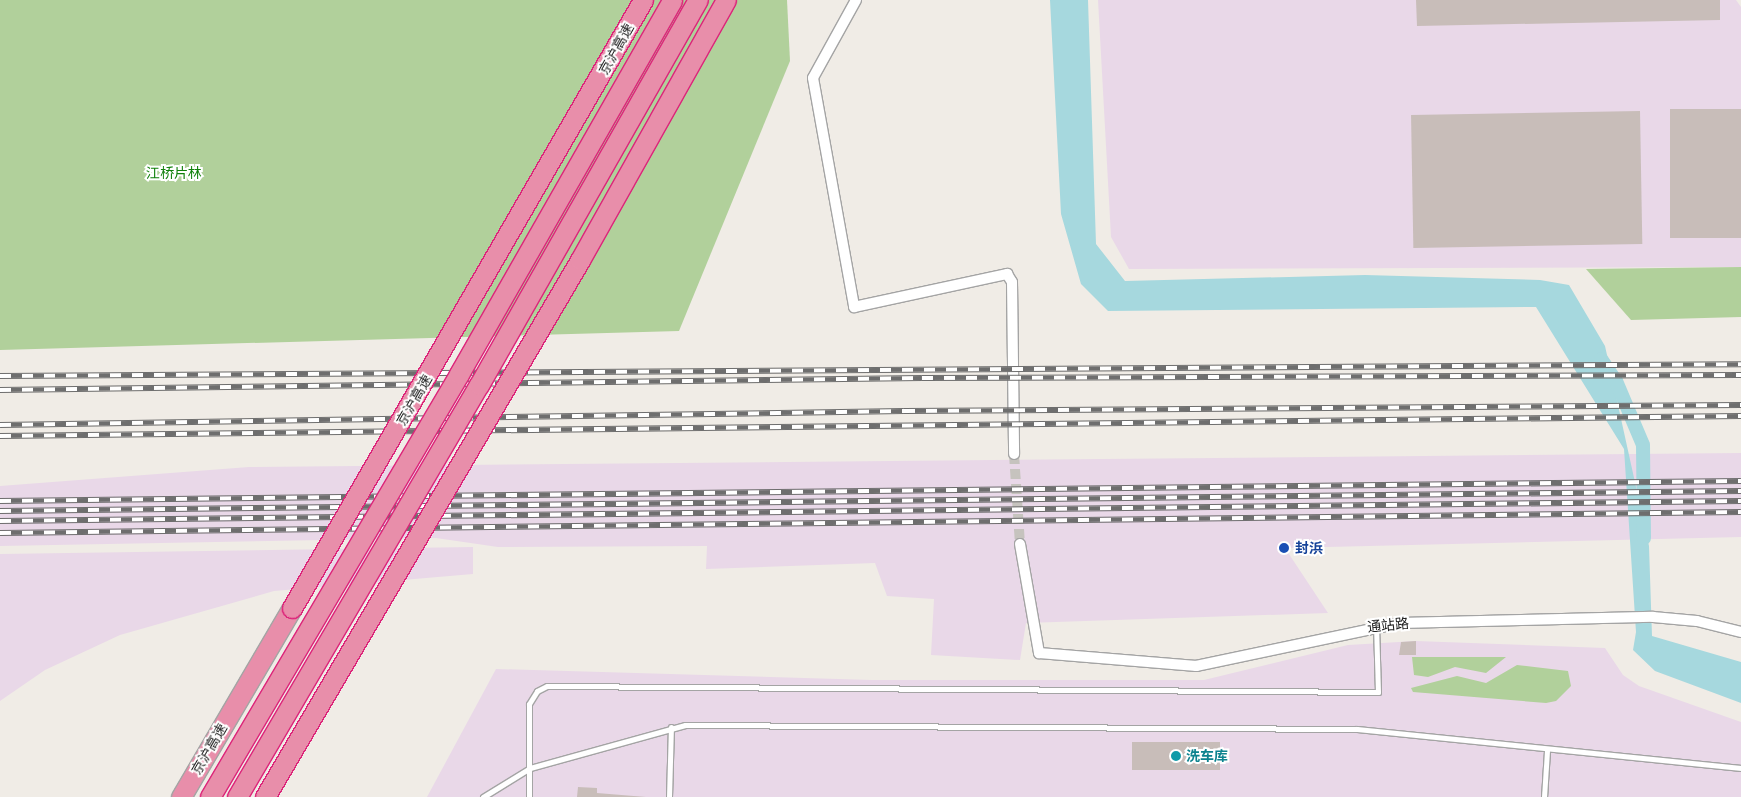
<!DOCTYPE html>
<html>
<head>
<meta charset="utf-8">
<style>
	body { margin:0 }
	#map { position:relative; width:1741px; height:797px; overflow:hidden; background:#f0ece6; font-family:"PT Sans","Noto Sans SC",sans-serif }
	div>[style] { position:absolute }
	.industrial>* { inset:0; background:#e9d8e8 }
	.forest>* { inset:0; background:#b1d09b }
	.water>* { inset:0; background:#a6d8de }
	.canal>* { height:14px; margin:-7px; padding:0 7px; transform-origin:7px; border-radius:7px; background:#a6d8de }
	.building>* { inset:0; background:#c8bdb9; transform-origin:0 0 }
	.minor-tunnel>* { height:10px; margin-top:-5px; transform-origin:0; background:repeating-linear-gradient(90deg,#c6c3be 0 10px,transparent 0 15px) }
	.roads { filter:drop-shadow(1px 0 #a4a4a4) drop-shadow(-1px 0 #a4a4a4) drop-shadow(0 1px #a4a4a4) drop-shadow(0 -1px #a4a4a4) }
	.service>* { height:5px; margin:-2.5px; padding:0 2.5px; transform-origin:2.5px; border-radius:2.5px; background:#fff }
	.minor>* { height:10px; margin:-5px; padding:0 5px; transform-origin:5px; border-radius:5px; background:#fff }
	.motorway>* { height:19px; margin:-9.5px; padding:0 9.5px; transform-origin:9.5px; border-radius:9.5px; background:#e88eaa }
	.rail>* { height:5.5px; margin-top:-2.75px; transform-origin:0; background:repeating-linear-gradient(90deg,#fff 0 11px,#6e6e6e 0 22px); box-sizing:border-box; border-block:1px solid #6e6e6e }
	.bridges { filter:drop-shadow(1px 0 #dc257a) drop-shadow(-1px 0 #dc257a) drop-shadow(0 1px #dc257a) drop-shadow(0 -1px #dc257a) }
	.motorway-bridge>* { height:19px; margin:-9.5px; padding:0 9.5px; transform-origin:9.5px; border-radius:9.5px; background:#e88eaa }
	.dots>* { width:14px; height:14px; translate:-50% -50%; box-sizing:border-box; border:2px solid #fff; border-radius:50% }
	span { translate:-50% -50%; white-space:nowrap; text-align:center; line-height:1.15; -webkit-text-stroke:4px #fff; paint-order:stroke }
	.street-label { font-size:14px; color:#202020 }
	.park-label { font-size:14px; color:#10800b }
	.transit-label { font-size:14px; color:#164399; font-weight:700 }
	.left { translate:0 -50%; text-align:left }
	.culture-label { font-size:14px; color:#0d838f; font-weight:700 }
</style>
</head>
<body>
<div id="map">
	<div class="industrial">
		<div style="clip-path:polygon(1098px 0,1736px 0,1741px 7px,1741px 267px,1129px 269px,1111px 237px)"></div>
		<div style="clip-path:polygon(1741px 453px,1741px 537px,1285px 548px,1328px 613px,1026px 623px,1020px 660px,931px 655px,934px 599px,887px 596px,875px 563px,706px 569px,707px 546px,498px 547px,436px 538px,0 546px,0 486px,249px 467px)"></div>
		<div style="clip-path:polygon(473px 547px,473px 574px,274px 591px,120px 635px,45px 670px,0 701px,0 554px)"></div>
		<div style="clip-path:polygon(1416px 641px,1605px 648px,1623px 675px,1639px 686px,1741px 722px,1741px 797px,427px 797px,496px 669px,872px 680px,1204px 680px,1348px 645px)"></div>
	</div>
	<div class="forest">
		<div style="clip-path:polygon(0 0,787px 0,790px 61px,679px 331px,0 350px)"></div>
		<div style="clip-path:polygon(1741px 267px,1741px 317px,1631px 320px,1586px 269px)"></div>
		<div style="clip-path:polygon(1412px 657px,1506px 657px,1486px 673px,1455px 667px,1428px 677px,1414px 675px)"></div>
		<div style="clip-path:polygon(1517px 665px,1568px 671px,1571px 686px,1556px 701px,1546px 703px,1413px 692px,1411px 688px,1457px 676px,1486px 683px)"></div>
	</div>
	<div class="water">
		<div style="clip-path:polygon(1050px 0,1088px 0,1096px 244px,1125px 281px,1365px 275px,1540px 280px,1569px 285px,1605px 346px,1649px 546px,1652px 636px,1741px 662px,1741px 703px,1655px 671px,1633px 650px,1636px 632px,1624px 449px,1536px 307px,1108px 311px,1081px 284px,1061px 214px)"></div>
	</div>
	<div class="canal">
		<div style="left:1601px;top:359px;width:27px;rotate:56deg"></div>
		<div style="left:1616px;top:381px;width:69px;rotate:67.1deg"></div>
		<div style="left:1643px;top:445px;width:93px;rotate:89.4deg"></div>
	</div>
	<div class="building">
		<div style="clip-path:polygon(1416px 0,1720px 0,1720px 20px,1417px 26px)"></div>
		<div style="left:1741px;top:109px;width:129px;height:71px;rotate:90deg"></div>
		<div style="left:1640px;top:111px;width:133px;height:229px;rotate:89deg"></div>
		<div style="clip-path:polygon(1416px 641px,1416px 655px,1399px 655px,1401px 642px)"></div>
		<div style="left:1132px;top:742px;width:88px;height:28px"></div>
		<div style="clip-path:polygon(578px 787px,597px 788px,597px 793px,646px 797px,577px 797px)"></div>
	</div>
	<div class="minor-tunnel">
		<div style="left:1014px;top:454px;width:90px;rotate:86.2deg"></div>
	</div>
	<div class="roads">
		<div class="service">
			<div style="left:483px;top:797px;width:55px;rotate:-31.7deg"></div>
			<div style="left:530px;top:768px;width:161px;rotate:-15.5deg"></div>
			<div style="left:685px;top:725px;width:672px;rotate:0.34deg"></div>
			<div style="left:1357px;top:729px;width:386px;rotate:5.8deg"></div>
			<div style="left:529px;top:797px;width:93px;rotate:-90deg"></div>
			<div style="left:529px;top:704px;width:15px;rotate:-58deg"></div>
			<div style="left:537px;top:691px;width:11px;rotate:-27deg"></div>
			<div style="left:547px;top:686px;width:831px;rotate:0.41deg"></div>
			<div style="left:1378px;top:692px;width:66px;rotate:-91.7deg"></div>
			<div style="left:669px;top:797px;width:70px;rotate:-88.4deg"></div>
			<div style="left:1544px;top:797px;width:47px;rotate:-86.3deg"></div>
		</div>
		<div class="minor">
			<div style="left:856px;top:0;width:89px;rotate:118.9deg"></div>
			<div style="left:813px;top:78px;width:233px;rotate:79.8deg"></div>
			<div style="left:854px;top:307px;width:157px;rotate:-12.2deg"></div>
			<div style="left:1007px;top:274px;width:9px;rotate:58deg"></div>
			<div style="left:1012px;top:282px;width:172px;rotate:89.3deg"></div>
			<div style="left:1020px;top:544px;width:111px;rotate:80.1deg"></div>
			<div style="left:1039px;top:653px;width:158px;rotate:4.7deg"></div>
			<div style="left:1196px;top:666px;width:208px;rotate:-11.9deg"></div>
			<div style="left:1400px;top:623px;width:253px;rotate:-1.4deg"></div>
			<div style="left:1653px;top:617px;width:44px;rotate:5.2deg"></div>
			<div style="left:1697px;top:621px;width:45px;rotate:14deg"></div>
		</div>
		<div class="motorway">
			<div style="left:181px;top:797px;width:219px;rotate:-59.6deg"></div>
		</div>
	</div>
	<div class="rail">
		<div style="left:0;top:376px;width:1741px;rotate:-0.39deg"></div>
		<div style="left:0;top:390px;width:922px;rotate:-0.75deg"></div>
		<div style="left:922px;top:378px;width:819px;rotate:-0.21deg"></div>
		<div style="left:0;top:425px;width:904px;rotate:-0.89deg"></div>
		<div style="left:904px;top:411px;width:837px;rotate:-0.41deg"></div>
		<div style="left:0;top:436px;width:1741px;rotate:-0.66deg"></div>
		<div style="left:0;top:501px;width:1741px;rotate:-0.66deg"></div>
		<div style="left:0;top:511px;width:1741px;rotate:-0.66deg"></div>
		<div style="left:0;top:521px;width:1741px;rotate:-0.66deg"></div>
		<div style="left:0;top:533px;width:1741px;rotate:-0.69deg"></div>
	</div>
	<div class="bridges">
		<div class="motorway-bridge">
			<div style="left:292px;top:608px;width:702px;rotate:-60deg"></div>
			<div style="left:210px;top:797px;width:491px;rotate:-59.5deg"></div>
			<div style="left:459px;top:374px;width:430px;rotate:-60.3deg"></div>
			<div style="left:237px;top:797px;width:478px;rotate:-59.6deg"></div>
			<div style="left:479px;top:385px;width:443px;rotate:-60.4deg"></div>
			<div style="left:265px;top:797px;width:623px;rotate:-59.6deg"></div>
			<div style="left:580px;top:260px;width:298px;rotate:-60.7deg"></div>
		</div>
	</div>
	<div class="dots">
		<div style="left:1284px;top:548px;background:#1a4fb4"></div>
		<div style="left:1176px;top:756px;background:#0f9aa8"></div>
	</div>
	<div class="street-label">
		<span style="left:616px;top:49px;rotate:-61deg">京沪高速</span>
		<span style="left:414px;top:400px;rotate:-60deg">京沪高速</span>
		<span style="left:1388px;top:625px;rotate:-6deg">通站路</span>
		<span style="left:209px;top:749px;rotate:-60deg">京沪高速</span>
	</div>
	<div class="park-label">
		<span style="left:174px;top:173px">江桥片林</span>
	</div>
	<div class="transit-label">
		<span class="left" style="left:1295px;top:548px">封浜</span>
	</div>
	<div class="culture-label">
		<span class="left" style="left:1186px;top:756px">洗车库</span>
	</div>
</div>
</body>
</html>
